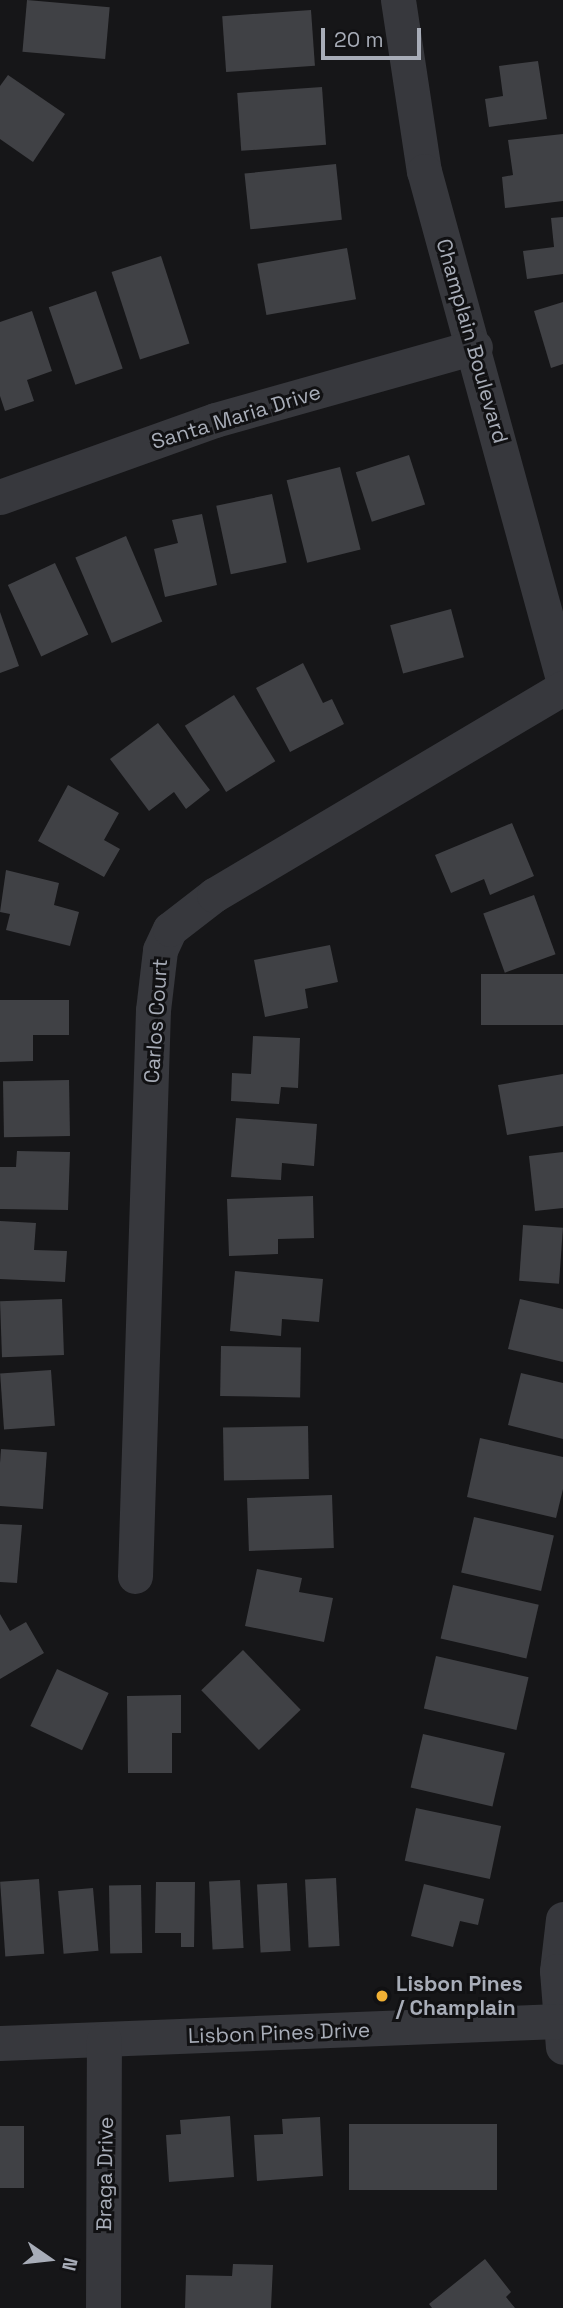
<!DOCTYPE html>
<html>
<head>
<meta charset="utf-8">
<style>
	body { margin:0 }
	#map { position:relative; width:563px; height:2308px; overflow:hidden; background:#161618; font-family:"Space Grotesk",sans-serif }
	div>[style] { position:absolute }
	.building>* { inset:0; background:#404145; transform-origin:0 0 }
	.minor>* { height:35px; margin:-17.5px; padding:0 17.5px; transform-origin:17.5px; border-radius:17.5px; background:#37383d }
	.dots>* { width:19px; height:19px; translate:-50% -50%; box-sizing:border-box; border:4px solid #111113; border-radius:50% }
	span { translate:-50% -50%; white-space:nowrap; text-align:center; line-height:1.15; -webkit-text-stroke:6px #111113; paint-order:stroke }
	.street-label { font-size:21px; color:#a8adb8 }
	.poi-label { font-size:21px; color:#a8adb8; font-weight:700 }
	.left { translate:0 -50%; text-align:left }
	.north { position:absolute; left:14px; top:2224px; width:70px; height:70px; -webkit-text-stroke:5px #111113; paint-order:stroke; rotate:104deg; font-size:19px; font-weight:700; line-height:28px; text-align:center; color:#a8adb8 }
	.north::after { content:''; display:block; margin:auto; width:24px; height:32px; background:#a8adb8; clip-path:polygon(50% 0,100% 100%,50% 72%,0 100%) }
	.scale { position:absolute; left:321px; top:28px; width:100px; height:32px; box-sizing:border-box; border:4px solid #a8adb8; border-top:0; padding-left:9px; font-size:21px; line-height:24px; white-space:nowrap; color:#a8adb8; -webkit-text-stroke:5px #111113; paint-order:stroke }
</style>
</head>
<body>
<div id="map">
	<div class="building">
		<div style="left:27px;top:0;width:83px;height:52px;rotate:5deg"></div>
		<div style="left:311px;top:10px;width:56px;height:89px;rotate:86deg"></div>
		<div style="clip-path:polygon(538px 61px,547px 119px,489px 127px,485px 99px,503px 96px,499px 66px)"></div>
		<div style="clip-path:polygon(8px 75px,65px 114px,33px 162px,0 139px,0 86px)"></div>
		<div style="left:322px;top:87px;width:58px;height:85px;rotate:86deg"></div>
		<div style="clip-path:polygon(563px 134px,563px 201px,505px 208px,502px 177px,513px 175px,508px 140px)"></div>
		<div style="left:336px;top:164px;width:56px;height:92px;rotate:84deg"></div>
		<div style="clip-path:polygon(563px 217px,563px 274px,527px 279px,523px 251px,554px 247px,551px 218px)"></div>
		<div style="left:347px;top:248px;width:52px;height:91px;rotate:80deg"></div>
		<div style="left:161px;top:256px;width:92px;height:52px;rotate:72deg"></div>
		<div style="left:96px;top:291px;width:82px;height:50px;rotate:71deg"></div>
		<div style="clip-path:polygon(563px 302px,563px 364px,551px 368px,534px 311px)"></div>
		<div style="clip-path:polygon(32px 311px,52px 371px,27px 380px,34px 401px,5px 411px,0 396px,0 322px)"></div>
		<div style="left:409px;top:455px;width:52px;height:56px;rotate:72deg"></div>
		<div style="left:340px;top:467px;width:85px;height:55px;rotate:76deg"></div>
		<div style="left:272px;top:494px;width:70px;height:57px;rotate:78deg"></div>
		<div style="clip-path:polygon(202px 514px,217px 585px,165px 597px,154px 549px,178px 543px,172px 520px)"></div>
		<div style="left:126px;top:536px;width:93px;height:55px;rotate:67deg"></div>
		<div style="left:55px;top:563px;width:79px;height:52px;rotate:65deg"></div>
		<div style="left:451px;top:609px;width:50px;height:63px;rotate:75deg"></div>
		<div style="clip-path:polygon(0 612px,19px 666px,0 673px)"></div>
		<div style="clip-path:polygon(303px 663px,323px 703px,332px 699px,344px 724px,290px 752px,256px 688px)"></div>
		<div style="left:234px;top:695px;width:78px;height:58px;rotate:58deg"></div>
		<div style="clip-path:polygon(158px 723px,210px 790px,186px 809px,174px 792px,149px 811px,110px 759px)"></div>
		<div style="clip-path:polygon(68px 785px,119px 813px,104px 840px,120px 849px,104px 877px,38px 841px)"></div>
		<div style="clip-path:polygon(512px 823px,534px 876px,490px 895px,484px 879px,451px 893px,435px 855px)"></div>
		<div style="clip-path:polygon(6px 870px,59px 883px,54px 905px,79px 912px,70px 946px,6px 930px,10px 914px,0 912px)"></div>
		<div style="left:534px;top:895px;width:63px;height:54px;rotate:70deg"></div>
		<div style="clip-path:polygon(330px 945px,338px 982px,305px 989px,308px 1008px,265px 1017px,254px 960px)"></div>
		<div style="left:563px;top:974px;width:51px;height:82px;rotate:90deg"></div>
		<div style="clip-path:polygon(0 1000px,69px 1000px,69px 1035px,33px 1035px,33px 1061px,0 1062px)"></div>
		<div style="clip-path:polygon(253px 1036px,300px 1038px,298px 1088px,281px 1087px,279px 1104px,231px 1101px,232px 1073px,251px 1074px)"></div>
		<div style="clip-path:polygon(563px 1074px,563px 1126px,507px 1135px,498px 1085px)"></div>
		<div style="left:69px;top:1080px;width:56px;height:66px;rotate:89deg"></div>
		<div style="clip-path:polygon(236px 1118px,317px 1124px,314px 1166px,282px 1163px,281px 1180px,231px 1177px)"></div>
		<div style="clip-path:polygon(17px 1151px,70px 1152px,68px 1210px,0 1209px,0 1167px,16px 1167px)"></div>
		<div style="clip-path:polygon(563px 1152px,563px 1208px,535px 1211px,529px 1156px)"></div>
		<div style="clip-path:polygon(313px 1196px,314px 1238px,278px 1239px,278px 1254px,229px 1256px,227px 1199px)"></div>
		<div style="clip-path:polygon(0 1221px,36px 1223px,34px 1250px,67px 1251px,65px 1282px,0 1279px)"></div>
		<div style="left:523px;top:1225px;width:40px;height:56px;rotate:4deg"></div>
		<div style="clip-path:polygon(235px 1271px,323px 1279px,319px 1322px,282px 1319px,281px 1336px,230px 1331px)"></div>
		<div style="left:62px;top:1299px;width:56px;height:62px;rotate:88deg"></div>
		<div style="clip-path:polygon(520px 1299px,563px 1309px,563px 1362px,508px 1349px)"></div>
		<div style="left:221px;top:1346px;width:80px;height:50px;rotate:1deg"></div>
		<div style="left:51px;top:1370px;width:56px;height:51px;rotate:86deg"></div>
		<div style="clip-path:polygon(521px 1373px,563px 1383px,563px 1439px,508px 1425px)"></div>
		<div style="left:308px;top:1426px;width:53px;height:85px;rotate:89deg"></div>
		<div style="clip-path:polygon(480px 1438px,563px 1457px,563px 1489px,556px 1518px,467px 1497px)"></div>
		<div style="left:1px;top:1449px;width:46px;height:57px;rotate:4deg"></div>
		<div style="left:332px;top:1495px;width:53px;height:85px;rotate:88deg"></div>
		<div style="left:474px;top:1517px;width:82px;height:57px;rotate:13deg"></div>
		<div style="clip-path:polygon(0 1524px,22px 1525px,17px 1583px,0 1582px)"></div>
		<div style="clip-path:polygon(257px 1569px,302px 1578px,299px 1592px,333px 1598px,324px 1642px,245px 1626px)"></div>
		<div style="left:453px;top:1585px;width:88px;height:55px;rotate:13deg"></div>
		<div style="clip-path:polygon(0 1614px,10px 1631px,26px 1622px,44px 1653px,0 1679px)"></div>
		<div style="left:243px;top:1650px;width:83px;height:58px;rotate:46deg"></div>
		<div style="left:436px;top:1656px;width:95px;height:54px;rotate:13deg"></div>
		<div style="left:57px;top:1669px;width:57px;height:63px;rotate:25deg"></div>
		<div style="clip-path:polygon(181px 1695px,181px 1733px,172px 1733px,172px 1773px,128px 1773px,127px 1696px)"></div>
		<div style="left:423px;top:1734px;width:84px;height:55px;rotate:13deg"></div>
		<div style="left:416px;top:1808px;width:87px;height:54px;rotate:12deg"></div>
		<div style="left:336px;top:1878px;width:68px;height:31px;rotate:87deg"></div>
		<div style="left:39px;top:1879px;width:75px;height:39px;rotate:86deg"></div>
		<div style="left:240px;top:1880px;width:68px;height:31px;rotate:87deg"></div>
		<div style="clip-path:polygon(156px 1882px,195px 1882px,194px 1947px,181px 1947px,181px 1933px,155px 1933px)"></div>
		<div style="left:287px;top:1883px;width:68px;height:30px;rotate:87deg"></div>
		<div style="clip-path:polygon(424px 1884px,484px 1899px,478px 1925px,460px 1921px,453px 1947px,411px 1936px)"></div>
		<div style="left:141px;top:1885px;width:68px;height:32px;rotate:89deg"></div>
		<div style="left:93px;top:1888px;width:63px;height:35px;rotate:85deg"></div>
		<div style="clip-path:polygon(230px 2116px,234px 2177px,169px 2182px,166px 2135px,181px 2134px,180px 2120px)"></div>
		<div style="clip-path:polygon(320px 2117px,323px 2176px,257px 2181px,254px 2135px,283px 2134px,282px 2119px)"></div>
		<div style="left:497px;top:2124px;width:66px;height:148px;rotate:90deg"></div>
		<div style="left:0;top:2126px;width:24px;height:62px"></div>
		<div style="clip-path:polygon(485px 2259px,511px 2292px,506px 2297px,515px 2308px,432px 2308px,429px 2304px)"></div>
		<div style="clip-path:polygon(233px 2264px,273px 2265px,271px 2308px,185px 2308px,186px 2275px,232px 2276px)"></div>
	</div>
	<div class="minor">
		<div style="left:398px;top:0;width:173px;rotate:81.4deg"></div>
		<div style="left:424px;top:171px;width:527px;rotate:74.7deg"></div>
		<div style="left:0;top:497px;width:228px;rotate:-19.7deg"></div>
		<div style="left:215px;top:420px;width:270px;rotate:-15.7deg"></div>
		<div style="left:135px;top:1576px;width:566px;rotate:-88.18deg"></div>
		<div style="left:153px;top:1010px;width:60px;rotate:-83.3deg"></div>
		<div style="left:160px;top:950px;width:23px;rotate:-65deg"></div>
		<div style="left:170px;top:929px;width:56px;rotate:-37.7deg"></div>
		<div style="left:214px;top:895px;width:406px;rotate:-30.7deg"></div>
		<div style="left:563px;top:1919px;width:52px;rotate:96.6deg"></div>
		<div style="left:557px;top:1971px;width:76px;rotate:85.5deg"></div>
		<div style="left:0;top:2043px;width:559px;rotate:-2.25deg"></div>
		<div style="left:103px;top:2308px;width:268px;rotate:-89.8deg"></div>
	</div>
	<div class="dots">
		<div style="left:382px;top:1996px;background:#f2b134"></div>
	</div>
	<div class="street-label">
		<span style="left:472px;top:341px;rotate:74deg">Champlain Boulevard</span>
		<span style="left:236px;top:417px;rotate:-17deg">Santa Maria Drive</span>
		<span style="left:156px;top:1021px;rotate:-86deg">Carlos Court</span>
		<span style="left:279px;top:2033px;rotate:-2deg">Lisbon Pines Drive</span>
		<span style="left:105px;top:2174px;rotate:-89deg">Braga Drive</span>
	</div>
	<div class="poi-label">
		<span class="left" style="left:396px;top:1996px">Lisbon Pines<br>/ Champlain</span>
	</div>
	<div class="north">N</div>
	<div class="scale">20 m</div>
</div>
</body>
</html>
